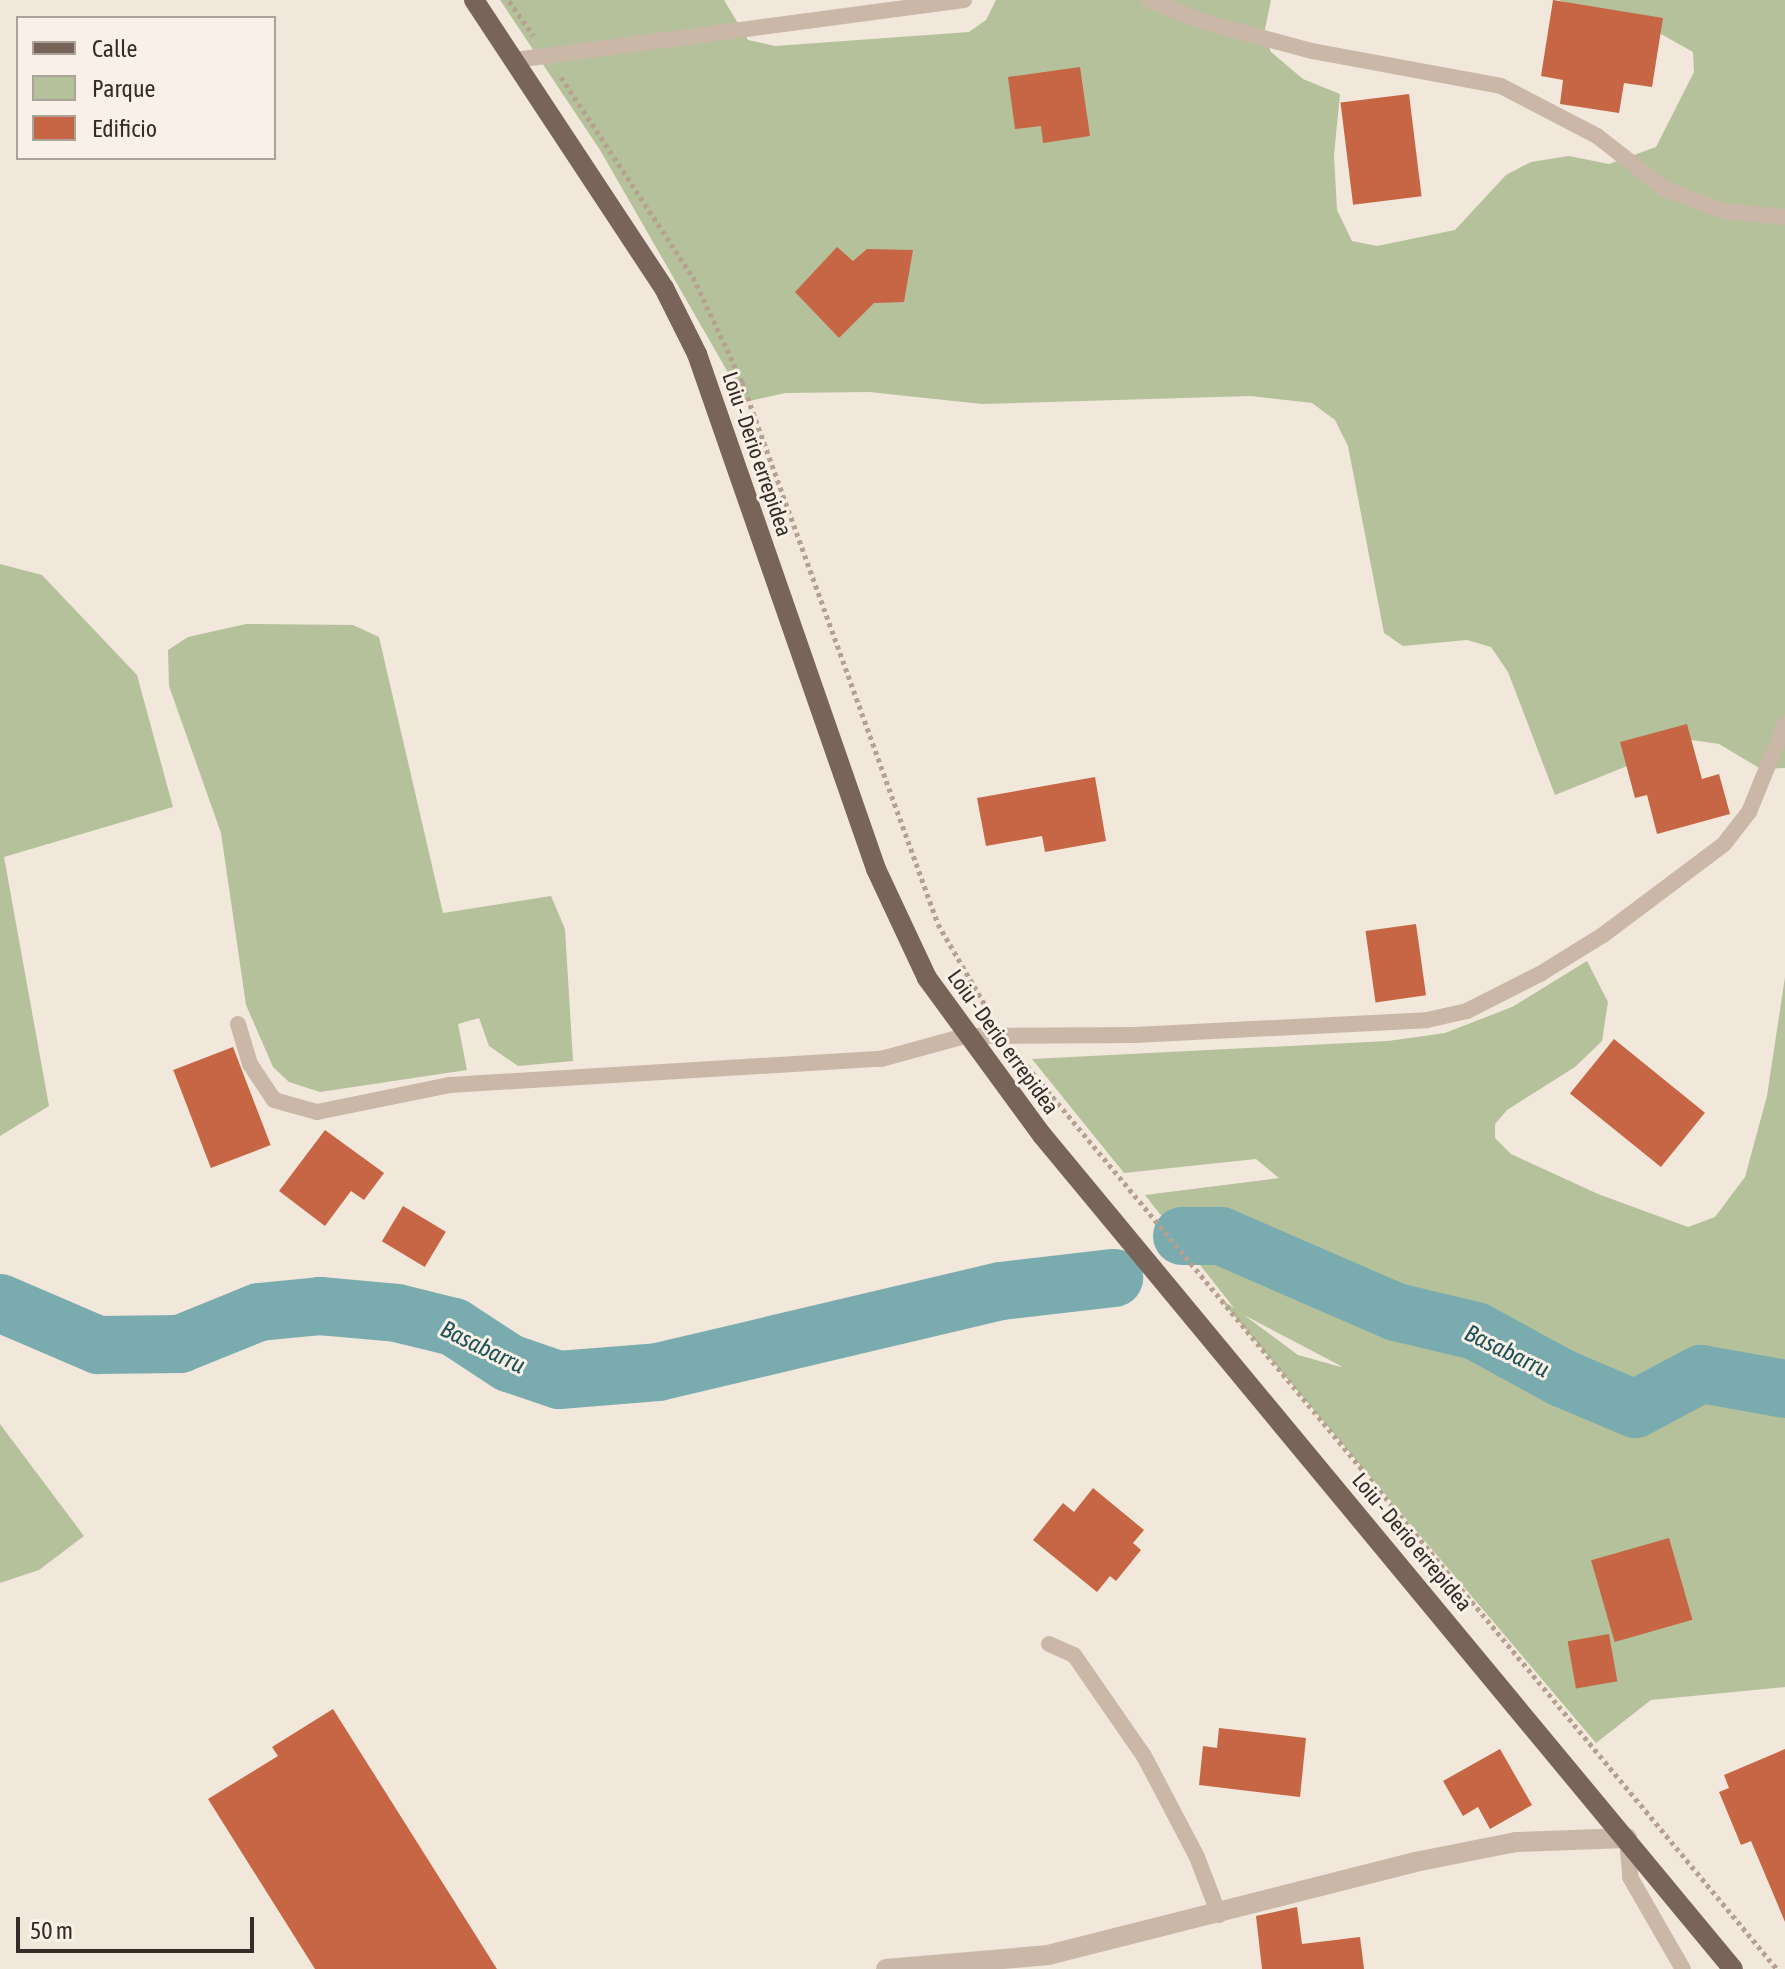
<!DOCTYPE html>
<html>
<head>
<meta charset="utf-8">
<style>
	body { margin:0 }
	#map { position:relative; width:1785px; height:1969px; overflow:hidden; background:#f2e7db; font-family:"Asap Condensed",sans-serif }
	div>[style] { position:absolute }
	.green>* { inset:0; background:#b4c19b }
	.river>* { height:58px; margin:-29px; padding:0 29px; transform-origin:29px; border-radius:29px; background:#7aacaf }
	.building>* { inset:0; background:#c66644; transform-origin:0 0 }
	.path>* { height:5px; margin-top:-2.5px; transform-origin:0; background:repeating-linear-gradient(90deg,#b6a191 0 4px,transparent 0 8px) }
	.lane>* { height:16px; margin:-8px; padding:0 8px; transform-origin:8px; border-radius:8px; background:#cab7a7 }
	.street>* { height:20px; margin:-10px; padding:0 10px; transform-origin:10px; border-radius:10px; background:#cab7a7 }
	.primary>* { height:20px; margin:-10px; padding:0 10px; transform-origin:10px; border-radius:10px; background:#786458 }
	span { translate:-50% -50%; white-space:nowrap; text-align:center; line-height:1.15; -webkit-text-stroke:6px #f9f1e7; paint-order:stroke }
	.street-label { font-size:22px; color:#362c27 }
	.water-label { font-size:24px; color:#1d5358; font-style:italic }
	.legend { position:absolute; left:16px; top:16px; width:260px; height:144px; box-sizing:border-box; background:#f9f1e7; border:2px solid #aba29a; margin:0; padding:10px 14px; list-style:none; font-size:24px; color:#362c27 }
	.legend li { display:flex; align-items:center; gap:16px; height:40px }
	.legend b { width:40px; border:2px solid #aba29a }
	.scale { position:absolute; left:16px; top:1917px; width:238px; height:36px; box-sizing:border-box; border:4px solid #362c27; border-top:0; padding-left:10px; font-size:24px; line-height:28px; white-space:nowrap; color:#362c27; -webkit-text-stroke:6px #f9f1e7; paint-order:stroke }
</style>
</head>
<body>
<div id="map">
	<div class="green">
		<div style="clip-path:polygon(500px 0,724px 0,748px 40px,775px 46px,969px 32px,986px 20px,996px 0,1271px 0,1264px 34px,1271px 52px,1303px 79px,1340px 94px,1334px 155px,1337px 210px,1352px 241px,1377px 246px,1455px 230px,1506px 175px,1531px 162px,1569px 156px,1609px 164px,1656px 147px,1694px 72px,1693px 52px,1652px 29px,1558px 0,1785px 0,1785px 768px,1761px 769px,1719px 744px,1692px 740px,1555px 795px,1508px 672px,1491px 647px,1467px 640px,1403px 646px,1384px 633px,1348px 446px,1335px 420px,1312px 403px,1251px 396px,982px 404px,869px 392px,785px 393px,745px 402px,600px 150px)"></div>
		<div style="clip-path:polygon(0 564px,42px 575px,137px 675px,173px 807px,4px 857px,49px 1106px,0 1136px)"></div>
		<div style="clip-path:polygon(246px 624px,353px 625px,379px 637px,443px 913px,551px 896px,565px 929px,573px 1061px,518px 1066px,489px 1046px,479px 1018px,458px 1024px,467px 1070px,320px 1092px,289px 1082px,273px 1067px,246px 1005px,221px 833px,169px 686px,168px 650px,188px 637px)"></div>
		<div style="clip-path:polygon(evenodd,1587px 961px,1608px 1002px,1602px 1041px,1575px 1067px,1507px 1110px,1495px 1124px,1495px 1138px,1511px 1154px,1598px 1194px,1688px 1227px,1715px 1217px,1745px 1177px,1767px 1096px,1785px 977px,1785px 1687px,1651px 1700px,1596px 1743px,1219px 1298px,1234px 1308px,1145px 1195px,1279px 1178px,1256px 1159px,1124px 1173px,1032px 1059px,1388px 1041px,1445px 1033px,1512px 1007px,1587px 961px,1244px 1315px,1341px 1366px,1341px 1367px,1298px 1355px,1244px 1315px)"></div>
		<div style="clip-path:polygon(0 1424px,84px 1536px,39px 1570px,0 1583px)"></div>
	</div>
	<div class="river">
		<div style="left:1182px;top:1236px;width:39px"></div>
		<div style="left:1221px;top:1236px;width:191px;rotate:23.5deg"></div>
		<div style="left:1396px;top:1312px;width:82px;rotate:13.4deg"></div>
		<div style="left:1476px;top:1331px;width:98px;rotate:28.7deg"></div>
		<div style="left:1562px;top:1378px;width:79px;rotate:23deg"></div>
		<div style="left:1635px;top:1409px;width:75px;rotate:-27.9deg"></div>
		<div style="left:1701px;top:1374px;width:85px;rotate:10.1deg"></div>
		<div style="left:0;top:1303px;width:107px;rotate:23.2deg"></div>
		<div style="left:98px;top:1345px;width:82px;rotate:-0.7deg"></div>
		<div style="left:180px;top:1344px;width:85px;rotate:-22.1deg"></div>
		<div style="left:259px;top:1312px;width:61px;rotate:-5.6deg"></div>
		<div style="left:320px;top:1306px;width:77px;rotate:5.2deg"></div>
		<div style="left:397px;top:1313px;width:59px;rotate:13.8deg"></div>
		<div style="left:454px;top:1327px;width:66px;rotate:33.2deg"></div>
		<div style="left:509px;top:1363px;width:53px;rotate:18.8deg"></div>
		<div style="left:559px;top:1380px;width:99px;rotate:-4.6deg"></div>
		<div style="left:658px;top:1372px;width:352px;rotate:-13.3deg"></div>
		<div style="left:1001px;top:1291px;width:114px;rotate:-6.6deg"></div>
	</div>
	<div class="building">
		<div style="clip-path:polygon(1553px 0,1663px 18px,1652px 87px,1624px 83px,1619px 113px,1560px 104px,1563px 80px,1541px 76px)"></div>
		<div style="clip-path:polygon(1080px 67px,1090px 136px,1043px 143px,1041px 126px,1015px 129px,1008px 77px)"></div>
		<div style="left:1409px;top:94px;width:103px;height:69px;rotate:83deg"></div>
		<div style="clip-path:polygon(837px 247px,853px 261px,867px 249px,913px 250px,904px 302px,874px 303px,839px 338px,795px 292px)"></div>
		<div style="clip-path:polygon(1687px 724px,1702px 779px,1719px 774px,1730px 814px,1657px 834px,1647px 795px,1635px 798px,1620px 742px)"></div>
		<div style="clip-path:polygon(1095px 777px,1106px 841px,1045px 852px,1042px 836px,986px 846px,977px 798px)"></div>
		<div style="left:1416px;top:924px;width:72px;height:51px;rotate:82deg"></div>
		<div style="left:1614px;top:1039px;width:117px;height:70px;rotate:39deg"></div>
		<div style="left:233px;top:1047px;width:105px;height:64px;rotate:69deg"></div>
		<div style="clip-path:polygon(325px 1130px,384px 1173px,364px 1200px,351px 1191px,325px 1226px,279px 1191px)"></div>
		<div style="left:403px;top:1206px;width:50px;height:41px;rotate:31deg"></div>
		<div style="clip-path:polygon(1093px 1488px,1144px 1530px,1133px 1543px,1141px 1550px,1116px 1581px,1110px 1576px,1097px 1592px,1033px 1540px,1063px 1503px,1074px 1512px)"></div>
		<div style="left:1669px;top:1538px;width:85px;height:81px;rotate:74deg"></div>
		<div style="left:1609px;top:1634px;width:48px;height:42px;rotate:80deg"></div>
		<div style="clip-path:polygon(333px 1709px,497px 1969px,315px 1969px,208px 1799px,278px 1756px,272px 1747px)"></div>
		<div style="clip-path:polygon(1219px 1728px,1306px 1738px,1300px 1797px,1199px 1785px,1203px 1746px,1217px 1748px)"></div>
		<div style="clip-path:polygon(1500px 1749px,1532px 1805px,1490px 1829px,1478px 1807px,1463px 1816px,1443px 1781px)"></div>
		<div style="clip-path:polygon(1785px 1749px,1785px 1922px,1751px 1841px,1741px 1845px,1719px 1792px,1729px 1788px,1724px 1775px)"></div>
		<div style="clip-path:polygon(1297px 1907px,1302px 1944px,1360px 1937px,1364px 1969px,1262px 1969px,1256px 1916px)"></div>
	</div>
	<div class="path">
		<div style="left:509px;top:1px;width:42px;rotate:54.8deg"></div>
		<div style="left:561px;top:77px;width:240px;rotate:56.6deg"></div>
		<div style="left:693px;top:277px;width:116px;rotate:65deg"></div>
		<div style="left:742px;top:382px;width:576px;rotate:70.12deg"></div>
		<div style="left:938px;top:924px;width:102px;rotate:59.9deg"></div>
		<div style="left:1027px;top:1066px;width:1174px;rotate:50.29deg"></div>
	</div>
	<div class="lane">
		<div style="left:1148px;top:0;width:64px;rotate:21deg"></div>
		<div style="left:1208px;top:23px;width:108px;rotate:15.1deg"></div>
		<div style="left:1312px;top:51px;width:192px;rotate:10.5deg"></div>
		<div style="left:1501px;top:86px;width:108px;rotate:27.5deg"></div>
		<div style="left:1597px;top:136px;width:86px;rotate:37.9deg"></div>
		<div style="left:1665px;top:189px;width:62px;rotate:20.8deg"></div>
		<div style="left:1723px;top:211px;width:62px;rotate:5.5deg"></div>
		<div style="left:515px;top:60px;width:453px;rotate:-7.6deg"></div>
		<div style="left:238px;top:1024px;width:42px;rotate:73.3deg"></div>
		<div style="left:250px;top:1064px;width:43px;rotate:56.3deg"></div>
		<div style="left:274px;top:1100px;width:45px;rotate:15.6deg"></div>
		<div style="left:317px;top:1112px;width:136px;rotate:-11.5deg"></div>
		<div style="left:450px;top:1085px;width:432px;rotate:-3.5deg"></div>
		<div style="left:881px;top:1059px;width:87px;rotate:-15.3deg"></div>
		<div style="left:965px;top:1036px;width:170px;rotate:-0.3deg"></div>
		<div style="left:1135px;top:1035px;width:292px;rotate:-2.9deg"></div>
		<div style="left:1427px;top:1020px;width:41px;rotate:-12.7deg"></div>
		<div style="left:1467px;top:1011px;width:82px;rotate:-26.9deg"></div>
		<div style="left:1540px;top:974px;width:74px;rotate:-31.8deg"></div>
		<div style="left:1603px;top:935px;width:151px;rotate:-36.9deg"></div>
		<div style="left:1724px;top:844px;width:41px;rotate:-52deg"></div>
		<div style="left:1749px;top:812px;width:95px;rotate:-67.8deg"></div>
		<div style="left:1049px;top:1644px;width:27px;rotate:24deg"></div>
		<div style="left:1074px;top:1655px;width:123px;rotate:55.3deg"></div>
		<div style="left:1144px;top:1756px;width:114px;rotate:62.3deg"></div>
		<div style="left:1197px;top:1857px;width:62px;rotate:69.2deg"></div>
		<div style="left:1627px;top:1839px;width:38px;rotate:85deg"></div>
		<div style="left:1630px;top:1877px;width:106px;rotate:60.1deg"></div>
	</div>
	<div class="street">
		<div style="left:886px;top:1969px;width:163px;rotate:-4.9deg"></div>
		<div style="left:1048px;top:1955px;width:379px;rotate:-14.2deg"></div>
		<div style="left:1415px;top:1862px;width:103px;rotate:-11.2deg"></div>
		<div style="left:1516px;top:1842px;width:111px;rotate:-2.1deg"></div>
	</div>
	<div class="primary">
		<div style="left:474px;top:0;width:345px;rotate:56.6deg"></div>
		<div style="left:664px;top:288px;width:74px;rotate:63.4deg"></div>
		<div style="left:697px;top:354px;width:545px;rotate:70.83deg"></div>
		<div style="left:876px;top:869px;width:120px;rotate:64.9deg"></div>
		<div style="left:927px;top:978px;width:195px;rotate:53.8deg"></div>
		<div style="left:1042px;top:1135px;width:1083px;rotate:50.36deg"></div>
	</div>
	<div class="street-label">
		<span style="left:757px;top:454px;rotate:71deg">Loiu - Derio errepidea</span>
		<span style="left:1003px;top:1042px;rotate:54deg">Loiu - Derio errepidea</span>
		<span style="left:1412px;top:1542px;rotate:50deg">Loiu - Derio errepidea</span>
	</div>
	<div class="water-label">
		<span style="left:483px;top:1347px;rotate:26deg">Basabarru</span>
		<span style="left:1507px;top:1351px;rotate:26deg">Basabarru</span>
	</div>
	<ul class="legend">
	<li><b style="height:10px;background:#786458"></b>Calle</li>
	<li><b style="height:22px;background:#b4c19b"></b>Parque</li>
	<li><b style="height:22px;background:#c66644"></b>Edificio</li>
	</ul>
	<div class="scale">50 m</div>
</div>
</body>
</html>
